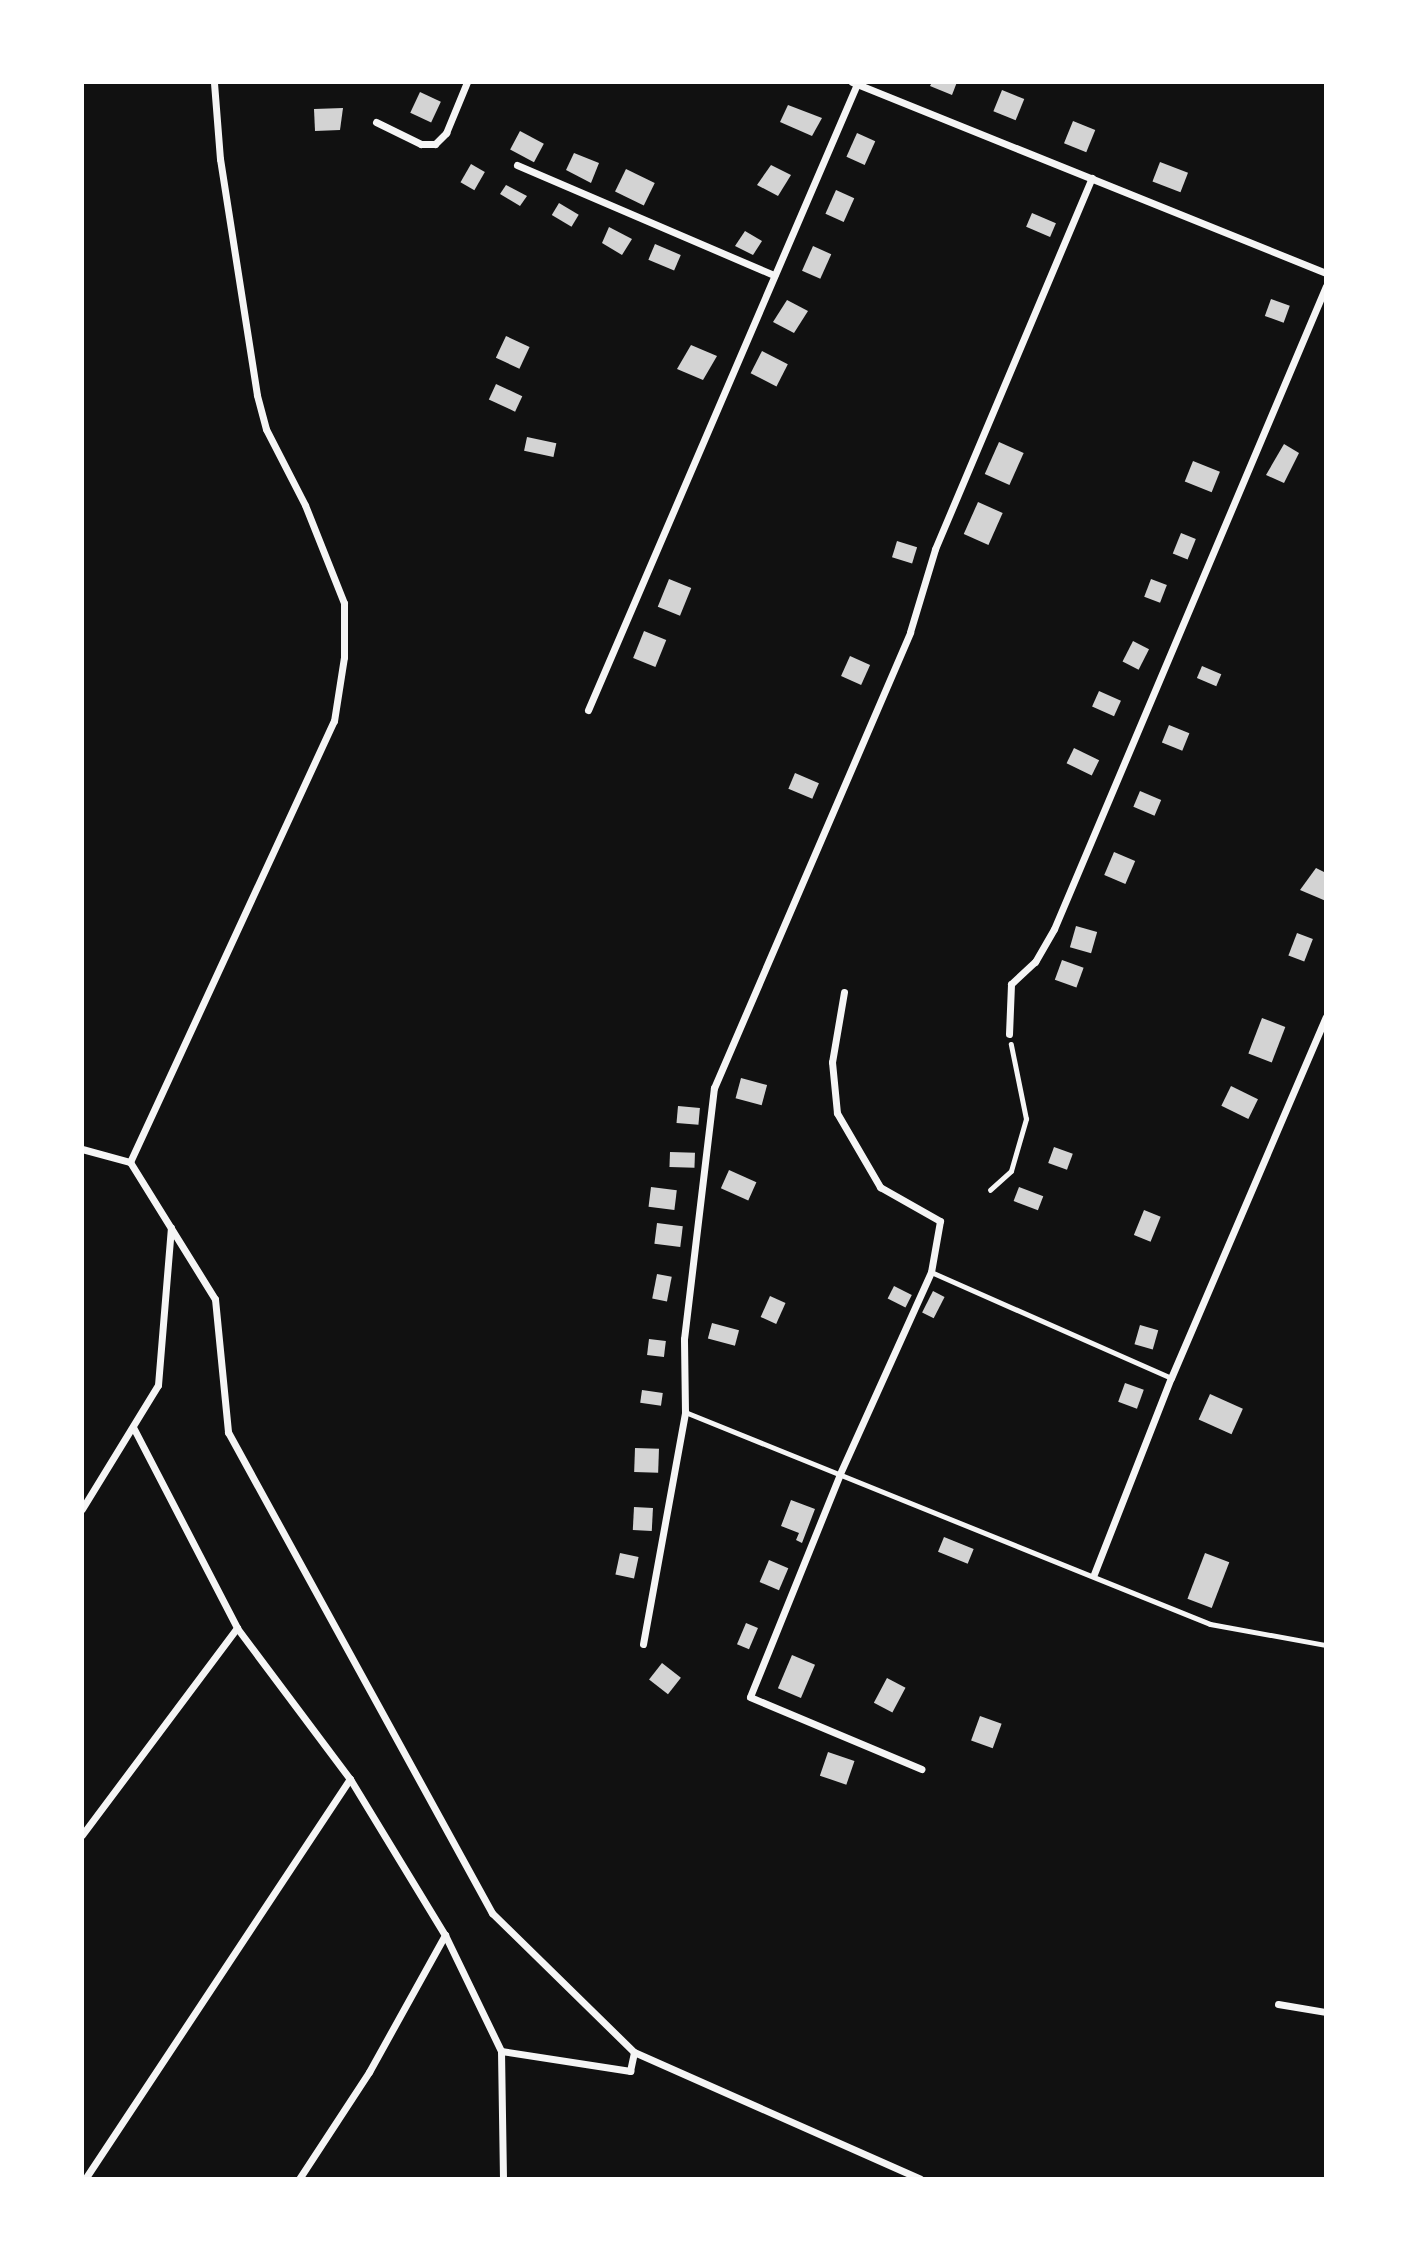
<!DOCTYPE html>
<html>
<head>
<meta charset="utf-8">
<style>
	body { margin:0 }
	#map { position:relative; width:1408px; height:2261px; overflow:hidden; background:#111; font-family:Barlow,sans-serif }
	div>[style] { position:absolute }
	.building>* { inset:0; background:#d3d3d3; transform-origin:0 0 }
	.path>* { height:4.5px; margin:-2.25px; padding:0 2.25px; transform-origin:2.25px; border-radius:2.25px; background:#f5f5f5 }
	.service>* { height:5px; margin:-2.5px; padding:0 2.5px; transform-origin:2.5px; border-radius:2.5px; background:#f5f5f5 }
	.minor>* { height:7px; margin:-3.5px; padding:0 3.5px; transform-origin:3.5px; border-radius:3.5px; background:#f5f5f5 }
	span { translate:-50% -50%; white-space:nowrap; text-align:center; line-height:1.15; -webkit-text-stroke:5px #fff; paint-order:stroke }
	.frame { position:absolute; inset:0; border:84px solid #fff; pointer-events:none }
</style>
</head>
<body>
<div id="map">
	<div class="building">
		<div style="clip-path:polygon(932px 82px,957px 82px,952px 95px,930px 86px)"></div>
		<div style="left:1002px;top:90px;width:24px;height:23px;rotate:22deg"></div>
		<div style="left:420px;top:92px;width:23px;height:23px;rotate:25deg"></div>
		<div style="clip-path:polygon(788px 105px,822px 118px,812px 136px,780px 122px)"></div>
		<div style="clip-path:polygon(343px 108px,340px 130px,315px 131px,314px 109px)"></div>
		<div style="left:1073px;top:121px;width:24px;height:24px;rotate:22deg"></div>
		<div style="left:520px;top:131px;width:27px;height:21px;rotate:28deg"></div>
		<div style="left:857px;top:133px;width:20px;height:26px;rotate:24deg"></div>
		<div style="clip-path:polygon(574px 153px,599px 163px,591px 183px,566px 170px)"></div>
		<div style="left:1160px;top:162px;width:30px;height:21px;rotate:21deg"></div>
		<div style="left:471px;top:164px;width:16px;height:21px;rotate:30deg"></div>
		<div style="clip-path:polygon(771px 165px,791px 175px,778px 196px,757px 185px)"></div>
		<div style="left:626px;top:169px;width:32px;height:25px;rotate:26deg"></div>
		<div style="clip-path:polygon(506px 185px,527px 196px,520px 206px,500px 194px)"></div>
		<div style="left:836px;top:190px;width:20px;height:26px;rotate:24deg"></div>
		<div style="left:559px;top:203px;width:23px;height:14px;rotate:31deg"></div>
		<div style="left:1032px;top:213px;width:26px;height:15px;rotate:23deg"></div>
		<div style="clip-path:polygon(609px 227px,632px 239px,622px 255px,602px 243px)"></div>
		<div style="clip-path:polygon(745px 231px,762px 241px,753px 255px,735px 246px)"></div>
		<div style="left:655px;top:244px;width:28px;height:17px;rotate:23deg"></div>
		<div style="left:813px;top:246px;width:20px;height:27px;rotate:24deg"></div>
		<div style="left:1271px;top:299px;width:20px;height:18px;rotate:20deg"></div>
		<div style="clip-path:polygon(787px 300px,808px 311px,794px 333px,773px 322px)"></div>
		<div style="left:506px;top:336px;width:26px;height:24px;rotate:25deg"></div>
		<div style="clip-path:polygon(691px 345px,717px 356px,703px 380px,677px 369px)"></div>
		<div style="left:762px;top:351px;width:29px;height:25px;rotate:27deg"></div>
		<div style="left:496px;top:384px;width:29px;height:17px;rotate:25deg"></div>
		<div style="left:527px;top:437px;width:30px;height:14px;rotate:12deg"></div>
		<div style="left:999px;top:442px;width:27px;height:35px;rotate:24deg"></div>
		<div style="clip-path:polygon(1284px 444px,1299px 453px,1284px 483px,1266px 475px)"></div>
		<div style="left:1193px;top:461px;width:29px;height:22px;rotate:22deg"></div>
		<div style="left:978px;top:502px;width:27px;height:35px;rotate:24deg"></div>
		<div style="left:1181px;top:533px;width:16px;height:22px;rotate:22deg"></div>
		<div style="left:897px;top:541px;width:21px;height:17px;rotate:17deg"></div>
		<div style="left:669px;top:579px;width:24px;height:30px;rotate:22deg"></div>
		<div style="left:1151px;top:579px;width:17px;height:19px;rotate:21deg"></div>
		<div style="left:644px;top:631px;width:24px;height:29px;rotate:22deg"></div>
		<div style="left:1133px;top:641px;width:18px;height:23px;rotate:27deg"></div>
		<div style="left:850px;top:656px;width:22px;height:22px;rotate:24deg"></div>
		<div style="left:1202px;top:666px;width:21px;height:13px;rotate:23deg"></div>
		<div style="left:1099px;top:691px;width:24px;height:17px;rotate:24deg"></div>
		<div style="left:1169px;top:725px;width:22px;height:19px;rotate:22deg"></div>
		<div style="left:1074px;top:748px;width:28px;height:17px;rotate:26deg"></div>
		<div style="left:795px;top:773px;width:26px;height:17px;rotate:23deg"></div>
		<div style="left:1140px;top:791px;width:23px;height:17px;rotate:23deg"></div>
		<div style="left:1114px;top:852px;width:23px;height:25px;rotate:23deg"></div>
		<div style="clip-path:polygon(1316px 868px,1326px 873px,1326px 901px,1300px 890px)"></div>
		<div style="left:1076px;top:926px;width:22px;height:22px;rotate:16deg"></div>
		<div style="left:1297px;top:933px;width:17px;height:24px;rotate:21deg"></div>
		<div style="left:1062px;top:960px;width:23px;height:21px;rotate:20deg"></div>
		<div style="left:1262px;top:1018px;width:25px;height:38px;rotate:21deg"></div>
		<div style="left:741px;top:1078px;width:27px;height:21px;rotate:15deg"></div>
		<div style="left:1231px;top:1086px;width:30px;height:22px;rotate:26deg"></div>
		<div style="left:678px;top:1106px;width:22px;height:17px;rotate:5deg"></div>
		<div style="left:1054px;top:1147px;width:20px;height:17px;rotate:20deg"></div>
		<div style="left:670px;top:1152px;width:25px;height:15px;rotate:2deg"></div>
		<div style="left:729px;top:1170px;width:30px;height:20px;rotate:24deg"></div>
		<div style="left:651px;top:1187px;width:26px;height:20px;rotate:7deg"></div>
		<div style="left:1019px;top:1187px;width:26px;height:15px;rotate:21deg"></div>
		<div style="left:1144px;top:1210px;width:18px;height:27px;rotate:22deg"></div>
		<div style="left:657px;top:1223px;width:26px;height:21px;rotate:7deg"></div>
		<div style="left:657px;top:1274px;width:15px;height:25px;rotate:11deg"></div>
		<div style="left:894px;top:1286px;width:20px;height:14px;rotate:27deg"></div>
		<div style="left:933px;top:1291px;width:13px;height:24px;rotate:27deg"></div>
		<div style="left:770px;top:1296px;width:17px;height:23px;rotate:24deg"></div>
		<div style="left:712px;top:1323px;width:28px;height:16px;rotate:15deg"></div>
		<div style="left:1140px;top:1325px;width:19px;height:20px;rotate:16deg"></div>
		<div style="left:649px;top:1339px;width:17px;height:16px;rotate:7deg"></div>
		<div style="left:1125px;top:1383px;width:20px;height:20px;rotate:20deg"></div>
		<div style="left:642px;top:1390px;width:21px;height:13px;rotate:8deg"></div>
		<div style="left:1210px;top:1394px;width:36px;height:28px;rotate:24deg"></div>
		<div style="left:635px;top:1448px;width:24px;height:24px;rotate:2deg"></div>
		<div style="clip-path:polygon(791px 1500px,815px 1509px,802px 1543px,796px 1540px,799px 1533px,781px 1526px)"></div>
		<div style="left:634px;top:1507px;width:19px;height:23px;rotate:3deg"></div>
		<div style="left:944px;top:1537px;width:32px;height:16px;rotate:22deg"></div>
		<div style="left:620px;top:1553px;width:19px;height:22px;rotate:12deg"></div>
		<div style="left:1205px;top:1553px;width:26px;height:49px;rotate:21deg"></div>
		<div style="left:769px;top:1560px;width:21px;height:24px;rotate:23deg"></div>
		<div style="left:746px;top:1623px;width:13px;height:23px;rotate:23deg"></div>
		<div style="left:792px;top:1655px;width:25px;height:36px;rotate:23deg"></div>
		<div style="left:662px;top:1663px;width:24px;height:21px;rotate:38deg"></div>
		<div style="left:887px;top:1678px;width:21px;height:28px;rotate:28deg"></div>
		<div style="left:980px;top:1716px;width:23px;height:26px;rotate:20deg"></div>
		<div style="left:828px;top:1752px;width:28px;height:25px;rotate:19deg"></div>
	</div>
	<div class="path">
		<div style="left:990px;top:1190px;width:28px;rotate:-42deg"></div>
		<div style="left:1011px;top:1171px;width:54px;rotate:-73.9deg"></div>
		<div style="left:1026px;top:1119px;width:76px;rotate:-101.5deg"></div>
	</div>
	<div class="service">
		<div style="left:931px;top:1272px;width:262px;rotate:23.8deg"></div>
		<div style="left:685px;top:1412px;width:566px;rotate:21.99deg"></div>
		<div style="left:1210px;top:1624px;width:118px;rotate:10.3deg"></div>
	</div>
	<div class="minor">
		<div style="left:852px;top:82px;width:511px;rotate:21.95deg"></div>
		<div style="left:376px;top:122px;width:50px;rotate:26.1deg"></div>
		<div style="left:421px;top:144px;width:14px"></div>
		<div style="left:435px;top:144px;width:16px;rotate:-45deg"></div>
		<div style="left:446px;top:133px;width:55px;rotate:-67.6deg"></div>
		<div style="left:517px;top:165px;width:280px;rotate:23.2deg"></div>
		<div style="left:588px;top:710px;width:681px;rotate:-66.75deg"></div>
		<div style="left:844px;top:992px;width:71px;rotate:99.7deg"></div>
		<div style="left:832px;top:1062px;width:51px;rotate:84.4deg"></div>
		<div style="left:837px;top:1113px;width:86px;rotate:59.8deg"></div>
		<div style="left:880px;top:1187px;width:69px;rotate:29.5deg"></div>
		<div style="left:940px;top:1221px;width:52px;rotate:100deg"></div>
		<div style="left:931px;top:1272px;width:222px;rotate:114.3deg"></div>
		<div style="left:840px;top:1474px;width:240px;rotate:112deg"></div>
		<div style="left:750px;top:1697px;width:186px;rotate:22.8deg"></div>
		<div style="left:1009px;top:1034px;width:50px;rotate:-87.7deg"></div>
		<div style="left:1011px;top:984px;width:33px;rotate:-43deg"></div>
		<div style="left:1035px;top:962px;width:38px;rotate:-60deg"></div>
		<div style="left:1054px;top:929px;width:698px;rotate:-67.07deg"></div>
		<div style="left:82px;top:1149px;width:50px;rotate:15.2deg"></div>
		<div style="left:130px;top:1162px;width:161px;rotate:58.2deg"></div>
		<div style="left:215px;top:1299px;width:134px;rotate:84.4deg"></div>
		<div style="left:228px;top:1432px;width:549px;rotate:61.24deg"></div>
		<div style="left:492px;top:1913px;width:199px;rotate:44.4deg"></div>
		<div style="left:634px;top:2052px;width:313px;rotate:23.9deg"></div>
		<div style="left:130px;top:1162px;width:486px;rotate:-65.2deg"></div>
		<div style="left:334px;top:721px;width:65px;rotate:-81.1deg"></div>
		<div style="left:344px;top:657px;width:54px;rotate:-90deg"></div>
		<div style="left:344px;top:603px;width:105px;rotate:-111.7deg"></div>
		<div style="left:305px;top:505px;width:85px;rotate:-117.2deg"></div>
		<div style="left:266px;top:429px;width:35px;rotate:-105deg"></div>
		<div style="left:257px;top:395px;width:239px;rotate:-98.9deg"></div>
		<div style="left:220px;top:159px;width:77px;rotate:-94.5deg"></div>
		<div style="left:133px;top:1427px;width:226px;rotate:62.6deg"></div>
		<div style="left:237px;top:1628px;width:189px;rotate:53.2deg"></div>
		<div style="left:350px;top:1779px;width:183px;rotate:58.7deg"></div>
		<div style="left:445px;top:1935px;width:129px;rotate:64.2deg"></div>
		<div style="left:501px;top:2051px;width:128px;rotate:89.1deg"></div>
		<div style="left:82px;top:1509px;width:145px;rotate:-58.5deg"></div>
		<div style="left:158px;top:1385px;width:158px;rotate:-85.3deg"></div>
		<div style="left:1094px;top:1574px;width:211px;rotate:-68.6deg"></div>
		<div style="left:1171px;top:1378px;width:393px;rotate:-66.8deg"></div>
		<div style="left:643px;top:1644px;width:236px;rotate:-79.7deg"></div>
		<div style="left:685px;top:1412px;width:73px;rotate:-90.8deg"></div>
		<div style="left:684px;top:1339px;width:253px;rotate:-83.2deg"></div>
		<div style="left:714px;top:1088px;width:496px;rotate:-66.7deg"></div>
		<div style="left:910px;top:632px;width:87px;rotate:-73.2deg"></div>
		<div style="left:935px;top:549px;width:403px;rotate:-67.1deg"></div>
		<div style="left:82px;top:1835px;width:259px;rotate:-53.2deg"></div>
		<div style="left:1278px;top:2004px;width:49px;rotate:9.5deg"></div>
		<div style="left:501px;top:2051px;width:131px;rotate:8.8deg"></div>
		<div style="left:630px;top:2071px;width:19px;rotate:-78deg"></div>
		<div style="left:85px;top:2179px;width:480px;rotate:-56.5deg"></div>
		<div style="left:299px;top:2179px;width:128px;rotate:-56.8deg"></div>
		<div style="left:369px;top:2072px;width:157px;rotate:-61deg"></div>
	</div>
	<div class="frame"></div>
</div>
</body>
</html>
